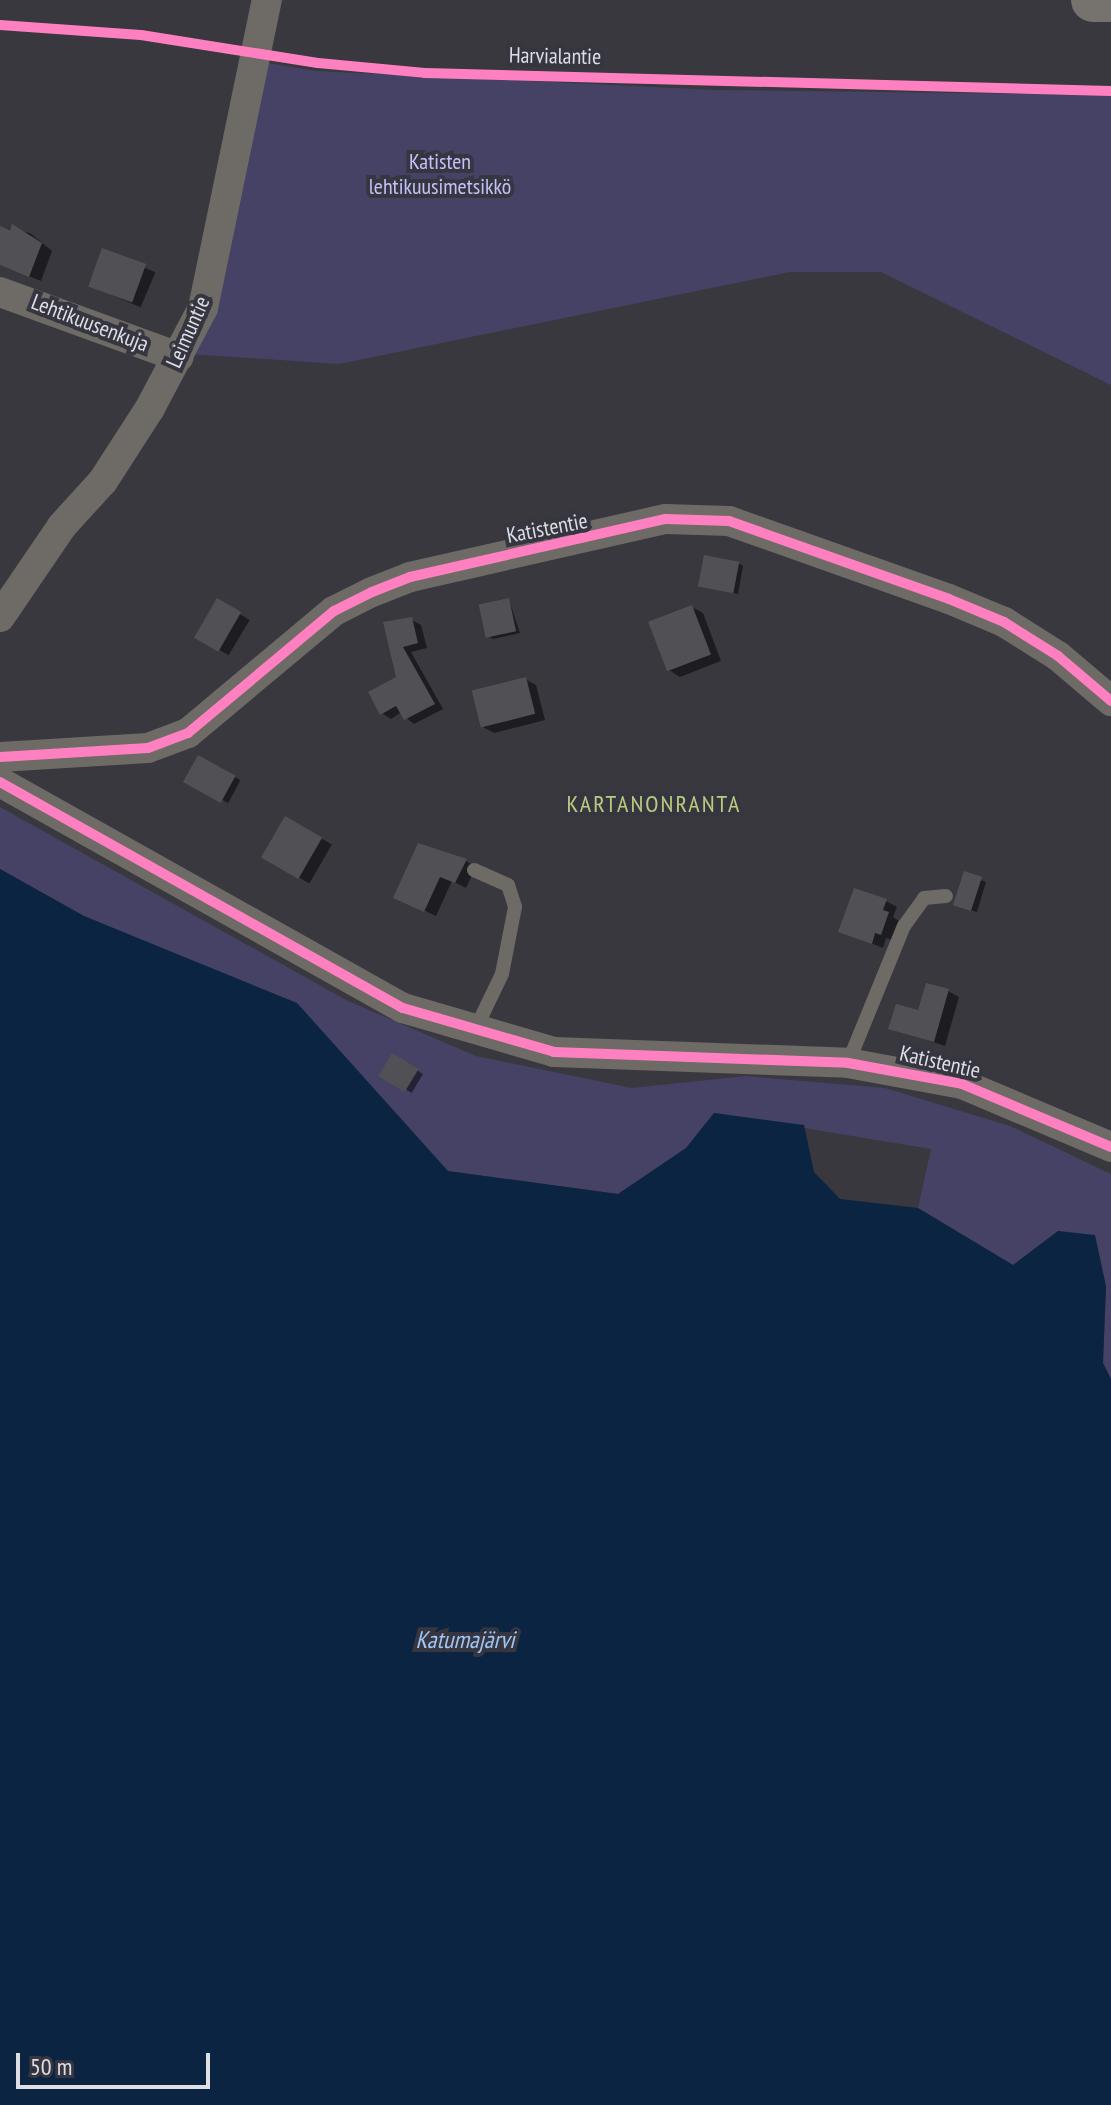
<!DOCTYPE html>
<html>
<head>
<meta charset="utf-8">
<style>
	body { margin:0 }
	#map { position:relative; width:1111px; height:2105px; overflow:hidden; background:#38383e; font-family:"PT Sans Narrow",sans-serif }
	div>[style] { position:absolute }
	.green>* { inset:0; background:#454265 }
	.water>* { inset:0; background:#0b2442 }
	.shadow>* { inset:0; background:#0007; transform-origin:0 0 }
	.building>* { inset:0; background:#515055; transform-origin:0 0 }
	.service>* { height:14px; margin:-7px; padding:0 7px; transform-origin:7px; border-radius:7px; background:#6e6a65 }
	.minor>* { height:30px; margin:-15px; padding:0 15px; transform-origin:15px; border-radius:15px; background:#6e6a65 }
	.trunk>* { height:44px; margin:-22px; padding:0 22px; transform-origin:22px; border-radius:22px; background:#76726d }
	.cycleway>* { height:10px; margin:-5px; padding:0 5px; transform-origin:5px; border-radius:5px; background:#ff80c0 }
	span { translate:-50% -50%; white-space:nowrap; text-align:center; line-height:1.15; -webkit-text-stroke:8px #363640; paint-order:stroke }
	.street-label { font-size:22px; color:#dedee5 }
	.park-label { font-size:22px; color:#c3c1fa }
	.neighbourhood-label { font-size:24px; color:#baca7f; letter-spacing:2px }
	.water-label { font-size:24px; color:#a0c5f5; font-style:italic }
	.scale { position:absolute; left:16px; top:2053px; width:194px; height:36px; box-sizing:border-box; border:4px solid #dedee5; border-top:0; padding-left:10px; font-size:24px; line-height:28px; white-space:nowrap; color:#dedee5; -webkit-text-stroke:6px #363640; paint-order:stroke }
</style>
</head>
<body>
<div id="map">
	<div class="green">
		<div style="clip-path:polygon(262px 62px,316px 71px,716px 90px,1111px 95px,1111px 385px,881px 272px,790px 272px,339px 364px,189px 354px)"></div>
		<div style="clip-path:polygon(0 807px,348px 1001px,476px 1056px,632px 1088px,746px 1076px,885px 1088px,1010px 1126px,1111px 1174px,1111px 1379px,1103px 1363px,1106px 1286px,1058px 1231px,1013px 1265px,918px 1208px,931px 1149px,714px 1113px,686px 1148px,618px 1194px,447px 1171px,300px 1007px,84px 916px,0 869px)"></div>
	</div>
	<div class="water">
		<div style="clip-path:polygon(0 869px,84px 916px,297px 1003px,448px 1171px,618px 1194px,686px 1148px,714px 1113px,804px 1125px,814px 1172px,840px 1199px,918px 1208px,1013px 1265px,1058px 1231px,1095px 1235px,1106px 1286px,1103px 1363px,1111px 1379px,1111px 2105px,0 2105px)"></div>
	</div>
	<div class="shadow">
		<div style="clip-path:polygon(0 227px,30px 233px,52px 251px,41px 281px,0 265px)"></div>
		<div style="left:103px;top:250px;width:57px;height:38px;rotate:23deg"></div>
		<div style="clip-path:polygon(738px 563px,743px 566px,738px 594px,701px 586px)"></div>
		<div style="clip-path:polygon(509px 600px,520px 633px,493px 639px,488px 636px)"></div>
		<div style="left:218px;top:601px;width:37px;height:41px;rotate:31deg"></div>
		<div style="clip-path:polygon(692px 607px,703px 613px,721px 661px,680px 677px,669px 670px)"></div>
		<div style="clip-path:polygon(412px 620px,421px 625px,427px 648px,411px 652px,443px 709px,414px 724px,400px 713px,391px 719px,382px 713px,398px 678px,385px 623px)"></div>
		<div style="clip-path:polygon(525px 679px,536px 685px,545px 720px,494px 733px,483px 727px)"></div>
		<div style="left:199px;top:758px;width:47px;height:26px;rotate:28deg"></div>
		<div style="left:286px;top:818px;width:53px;height:45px;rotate:30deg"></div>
		<div style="clip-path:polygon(466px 861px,476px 867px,466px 888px,452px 881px,436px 916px,396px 897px)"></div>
		<div style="clip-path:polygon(965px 874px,986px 882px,977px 912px,960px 907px)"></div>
		<div style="clip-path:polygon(886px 901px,897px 907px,893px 917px,899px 921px,892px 940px,886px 938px,883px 948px,841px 931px)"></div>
		<div style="clip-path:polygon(948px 991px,959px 997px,945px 1046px,891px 1028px)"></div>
		<div style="left:393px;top:1056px;width:35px;height:22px;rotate:31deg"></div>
	</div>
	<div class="building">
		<div style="clip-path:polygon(12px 224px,42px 243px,29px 277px,0 265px,0 226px,10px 230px)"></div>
		<div style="left:102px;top:248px;width:47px;height:41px;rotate:20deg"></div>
		<div style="left:704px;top:555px;width:36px;height:32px;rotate:11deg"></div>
		<div style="left:217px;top:598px;width:28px;height:46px;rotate:30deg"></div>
		<div style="left:509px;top:598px;width:34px;height:31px;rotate:78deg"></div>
		<div style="left:692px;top:605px;width:53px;height:47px;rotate:69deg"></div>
		<div style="clip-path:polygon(412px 617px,418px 643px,403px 647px,435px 704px,404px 720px,396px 706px,380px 715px,368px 692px,396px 677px,383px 622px)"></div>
		<div style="left:526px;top:677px;width:38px;height:56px;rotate:76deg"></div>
		<div style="left:198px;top:755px;width:43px;height:31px;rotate:29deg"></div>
		<div style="left:285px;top:816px;width:43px;height:48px;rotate:30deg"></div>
		<div style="clip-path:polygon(418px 843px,467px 859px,455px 883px,440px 877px,424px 912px,393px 898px)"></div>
		<div style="left:964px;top:871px;width:19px;height:36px;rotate:18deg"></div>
		<div style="clip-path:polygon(854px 888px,887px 899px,883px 910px,889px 912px,881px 935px,875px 933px,872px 944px,838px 932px)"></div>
		<div style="clip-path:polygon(926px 983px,949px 989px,934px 1042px,888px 1029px,896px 1004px,918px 1010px)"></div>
		<div style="left:392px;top:1053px;width:31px;height:27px;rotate:31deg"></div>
	</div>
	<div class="service">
		<div style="left:474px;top:870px;width:37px;rotate:24deg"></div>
		<div style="left:508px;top:885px;width:23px;rotate:72deg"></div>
		<div style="left:515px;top:907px;width:68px;rotate:101deg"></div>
		<div style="left:502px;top:974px;width:62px;rotate:115.7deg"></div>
		<div style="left:848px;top:1063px;width:148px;rotate:-67.8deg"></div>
		<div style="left:904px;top:926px;width:34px;rotate:-54deg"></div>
		<div style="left:924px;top:898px;width:22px;rotate:-5deg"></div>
	</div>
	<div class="minor">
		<div style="left:0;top:292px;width:190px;rotate:20deg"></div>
		<div style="left:0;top:617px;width:110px;rotate:-55.7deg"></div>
		<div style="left:62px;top:526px;width:61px;rotate:-47.7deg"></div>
		<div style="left:103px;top:481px;width:87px;rotate:-57.2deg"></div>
		<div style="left:150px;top:408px;width:113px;rotate:-62.1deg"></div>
		<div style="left:203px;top:308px;width:315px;rotate:-78.3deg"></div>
		<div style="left:0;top:757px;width:148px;rotate:-3.5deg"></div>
		<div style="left:148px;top:748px;width:43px;rotate:-20.6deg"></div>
		<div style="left:188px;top:733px;width:190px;rotate:-39.9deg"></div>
		<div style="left:334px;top:611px;width:42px;rotate:-26.6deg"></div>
		<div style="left:372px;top:592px;width:41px;rotate:-21.5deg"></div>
		<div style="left:410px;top:577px;width:262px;rotate:-12.8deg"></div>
		<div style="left:666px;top:519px;width:63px;rotate:1.8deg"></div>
		<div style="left:729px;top:521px;width:233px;rotate:19.5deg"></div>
		<div style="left:949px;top:599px;width:60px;rotate:22.7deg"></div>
		<div style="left:1004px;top:622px;width:64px;rotate:32.2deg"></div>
		<div style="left:1058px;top:656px;width:70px;rotate:40.3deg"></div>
		<div style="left:0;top:782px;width:462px;rotate:29.3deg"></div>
		<div style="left:403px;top:1008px;width:157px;rotate:16.2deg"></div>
		<div style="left:554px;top:1052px;width:294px;rotate:2.1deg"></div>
		<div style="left:848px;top:1063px;width:116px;rotate:10.4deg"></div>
		<div style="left:962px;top:1084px;width:162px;rotate:22.9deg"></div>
	</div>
	<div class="trunk">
		<div style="left:1093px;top:0;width:18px"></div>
	</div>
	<div class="cycleway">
		<div style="left:0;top:25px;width:141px;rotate:4.1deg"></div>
		<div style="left:141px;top:35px;width:179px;rotate:9deg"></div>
		<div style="left:318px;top:63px;width:107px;rotate:5.3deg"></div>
		<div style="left:425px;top:73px;width:686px;rotate:1.5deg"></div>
		<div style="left:0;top:757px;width:148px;rotate:-3.5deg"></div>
		<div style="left:148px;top:748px;width:43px;rotate:-20.6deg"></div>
		<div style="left:188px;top:733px;width:190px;rotate:-39.9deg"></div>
		<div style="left:334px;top:611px;width:42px;rotate:-26.6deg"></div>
		<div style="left:372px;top:592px;width:41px;rotate:-21.5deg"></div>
		<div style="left:410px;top:577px;width:262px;rotate:-12.8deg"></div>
		<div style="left:666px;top:519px;width:63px;rotate:1.8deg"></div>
		<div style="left:729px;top:521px;width:233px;rotate:19.5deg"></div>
		<div style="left:949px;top:599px;width:60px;rotate:22.7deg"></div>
		<div style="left:1004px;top:622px;width:64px;rotate:32.2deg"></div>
		<div style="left:1058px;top:656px;width:70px;rotate:40.3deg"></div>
		<div style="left:0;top:782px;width:462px;rotate:29.3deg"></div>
		<div style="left:403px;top:1008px;width:157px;rotate:16.2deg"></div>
		<div style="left:554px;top:1052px;width:294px;rotate:2.1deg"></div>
		<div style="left:848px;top:1063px;width:116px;rotate:10.4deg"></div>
		<div style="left:962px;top:1084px;width:162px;rotate:22.9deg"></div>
	</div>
	<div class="street-label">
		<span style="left:555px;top:56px;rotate:1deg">Harvialantie</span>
		<span style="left:90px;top:323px;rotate:21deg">Lehtikuusenkuja</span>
		<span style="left:188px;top:332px;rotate:-66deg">Leimuntie</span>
		<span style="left:547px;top:528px;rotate:-11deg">Katistentie</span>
		<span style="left:940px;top:1062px;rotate:13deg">Katistentie</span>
	</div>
	<div class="park-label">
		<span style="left:440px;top:174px">Katisten<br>lehtikuusimetsikkö</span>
	</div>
	<div class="neighbourhood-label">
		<span style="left:654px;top:804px">KARTANONRANTA</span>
	</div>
	<div class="water-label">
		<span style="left:465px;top:1640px">Katumajärvi</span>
	</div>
	<div class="scale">50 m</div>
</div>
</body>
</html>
